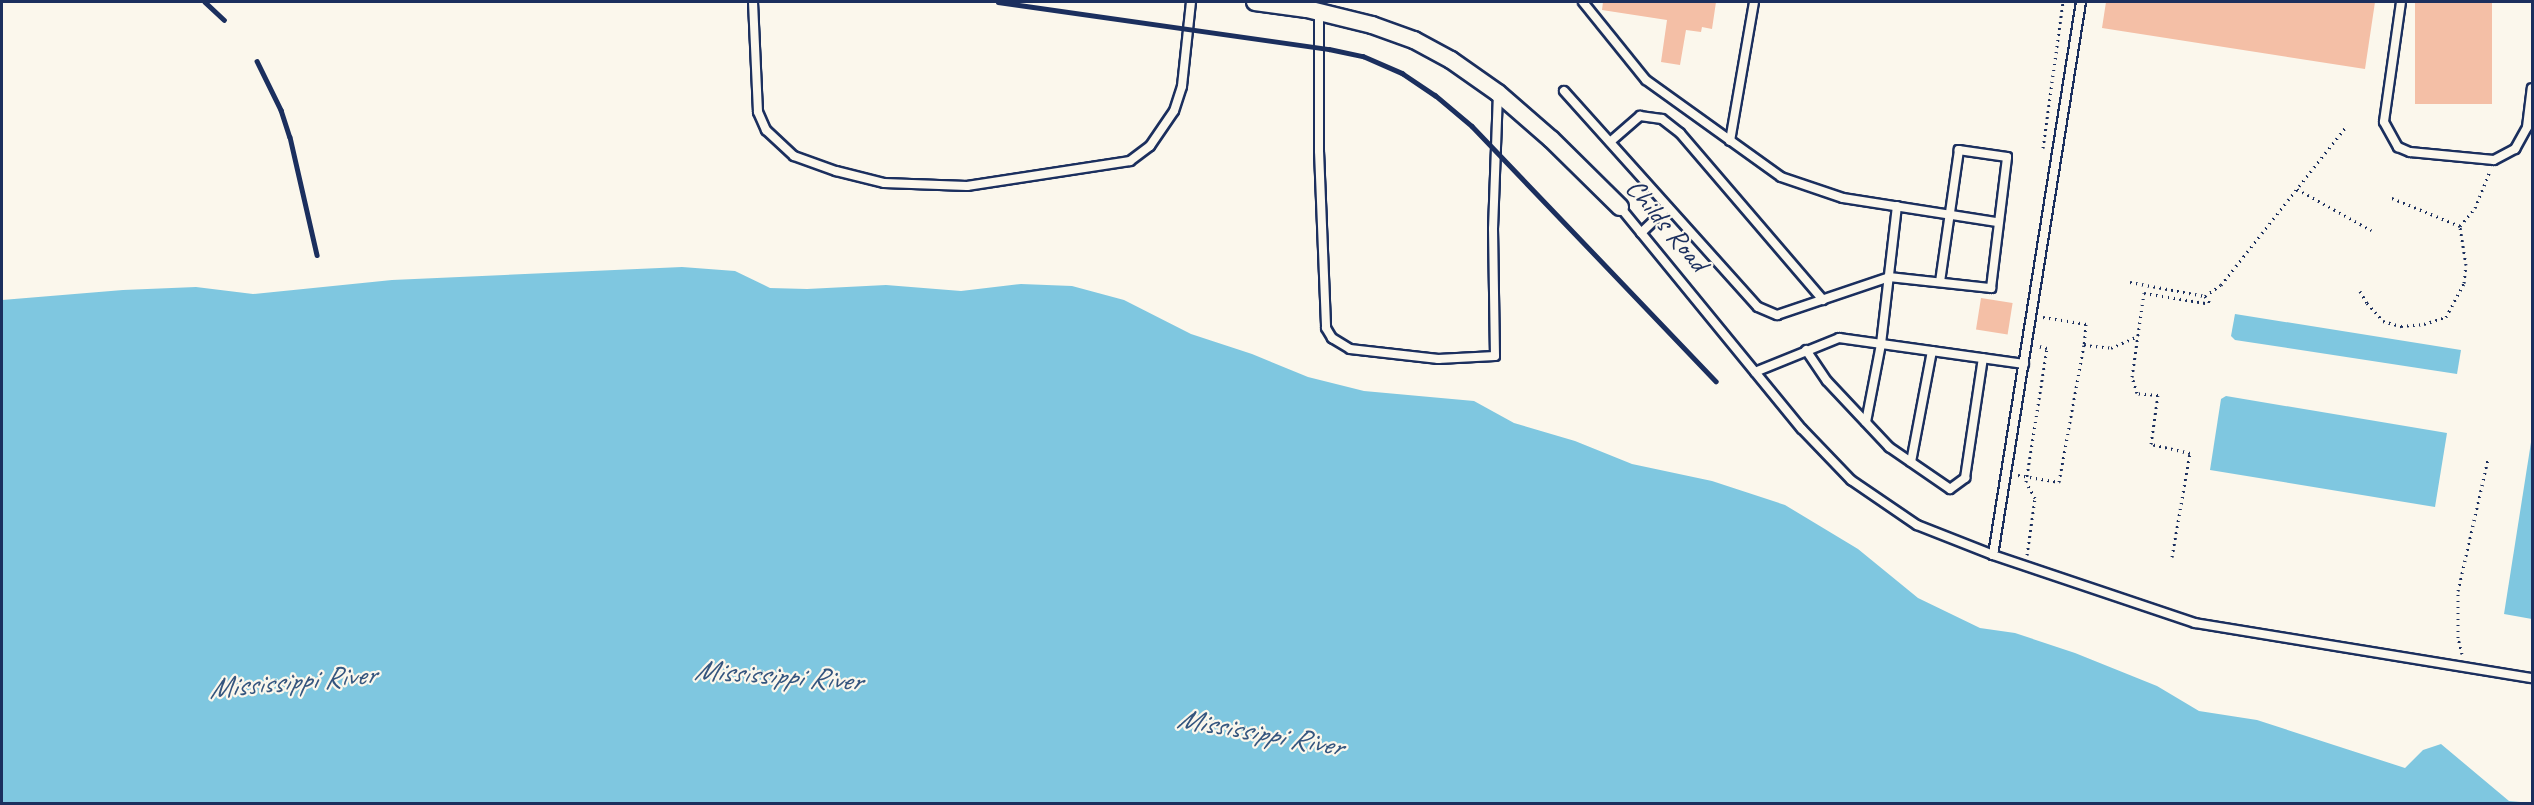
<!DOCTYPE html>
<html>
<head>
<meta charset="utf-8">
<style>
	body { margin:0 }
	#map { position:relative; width:2534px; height:805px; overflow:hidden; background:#fbf7ec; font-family:Caveat,sans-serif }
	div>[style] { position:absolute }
	.water>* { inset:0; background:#7fc7e0 }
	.building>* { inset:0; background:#f4bfa6; transform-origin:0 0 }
	.path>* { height:3px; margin-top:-1.5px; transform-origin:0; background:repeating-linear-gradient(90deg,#1b2f5e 0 1.5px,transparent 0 6px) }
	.roads { filter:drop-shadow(2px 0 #1b2f5e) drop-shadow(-2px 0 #1b2f5e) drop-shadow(0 2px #1b2f5e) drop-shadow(0 -2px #1b2f5e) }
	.service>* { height:8px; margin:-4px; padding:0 4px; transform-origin:4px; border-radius:4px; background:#fbf7ec }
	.minor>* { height:16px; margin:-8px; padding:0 8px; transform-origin:8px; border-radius:8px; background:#fbf7ec }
	.rail>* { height:4.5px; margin:-2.25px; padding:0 2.25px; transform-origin:2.25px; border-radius:2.25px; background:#1b2f5e }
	span { translate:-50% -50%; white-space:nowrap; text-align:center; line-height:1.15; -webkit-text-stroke:4.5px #fbf7ec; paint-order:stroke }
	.street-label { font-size:28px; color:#1b2f5e }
	.water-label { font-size:30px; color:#34557e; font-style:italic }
	.frame { position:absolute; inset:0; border:3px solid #1b2f5e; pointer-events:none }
</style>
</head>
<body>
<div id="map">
	<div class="water">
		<div style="clip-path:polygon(682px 267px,735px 271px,770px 288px,807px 289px,886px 285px,961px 291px,1021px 284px,1072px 286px,1124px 300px,1191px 334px,1252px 354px,1308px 377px,1364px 391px,1474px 401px,1514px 423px,1575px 441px,1632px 464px,1712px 481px,1785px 505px,1858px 549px,1918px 598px,1980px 628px,2015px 633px,2075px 653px,2157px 686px,2199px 711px,2257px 720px,2405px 768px,2423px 750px,2441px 744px,2509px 801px,2532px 803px,2px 803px,2px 300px,123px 290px,196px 287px,253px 294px,392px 280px)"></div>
		<div style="clip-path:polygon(2235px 314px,2461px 350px,2457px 374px,2235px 340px,2231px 336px)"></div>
		<div style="clip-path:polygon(2226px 396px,2447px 433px,2435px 507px,2210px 470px,2221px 399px)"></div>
		<div style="clip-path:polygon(2532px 436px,2532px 619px,2504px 614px)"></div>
	</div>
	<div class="building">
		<div style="clip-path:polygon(1603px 2px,1716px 2px,1712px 29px,1702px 27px,1701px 32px,1686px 30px,1680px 65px,1661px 62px,1667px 20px,1602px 10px)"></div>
		<div style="clip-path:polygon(2106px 2px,2375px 2px,2365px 69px,2102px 28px)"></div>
		<div style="left:2415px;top:2px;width:77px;height:102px"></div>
		<div style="left:1981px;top:298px;width:32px;height:32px;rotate:9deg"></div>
	</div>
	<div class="path">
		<div style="left:2043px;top:148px;width:147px;rotate:-82.2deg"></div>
		<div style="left:2297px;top:189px;width:85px;rotate:29deg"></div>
		<div style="left:2460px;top:226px;width:23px;rotate:-50deg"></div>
		<div style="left:2475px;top:208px;width:38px;rotate:-68deg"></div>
		<div style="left:2130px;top:282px;width:76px;rotate:10.6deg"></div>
		<div style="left:2205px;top:296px;width:9px;rotate:54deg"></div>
		<div style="left:2360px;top:291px;width:14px;rotate:60deg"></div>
		<div style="left:2367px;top:303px;width:24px;rotate:48deg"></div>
		<div style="left:2383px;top:321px;width:19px;rotate:16deg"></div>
		<div style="left:2401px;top:326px;width:23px;rotate:-5deg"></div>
		<div style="left:2424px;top:324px;width:23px;rotate:-18deg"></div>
		<div style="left:2446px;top:317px;width:38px;rotate:-62deg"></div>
		<div style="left:2464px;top:283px;width:18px;rotate:-84deg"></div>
		<div style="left:2466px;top:265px;width:39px;rotate:-99deg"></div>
		<div style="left:2460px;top:226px;width:74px;rotate:-157.6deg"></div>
		<div style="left:2205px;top:296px;width:19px;rotate:-35deg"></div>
		<div style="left:2221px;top:285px;width:201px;rotate:-51.7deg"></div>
		<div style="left:2043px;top:317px;width:44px;rotate:9.2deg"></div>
		<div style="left:2086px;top:324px;width:21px;rotate:95deg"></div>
		<div style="left:2018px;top:475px;width:42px;rotate:9.7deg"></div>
		<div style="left:2059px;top:482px;width:139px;rotate:-79.7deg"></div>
		<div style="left:2084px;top:345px;width:27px;rotate:6deg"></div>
		<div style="left:2111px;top:348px;width:30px;rotate:-24deg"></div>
		<div style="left:2027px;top:555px;width:58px;rotate:-82deg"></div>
		<div style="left:2035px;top:498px;width:18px;rotate:-119deg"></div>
		<div style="left:2026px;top:482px;width:136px;rotate:-81.1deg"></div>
		<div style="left:2047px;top:348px;width:9px;rotate:-167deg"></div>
		<div style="left:2172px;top:557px;width:106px;rotate:-80.2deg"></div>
		<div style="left:2190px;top:453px;width:40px;rotate:-167deg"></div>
		<div style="left:2151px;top:444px;width:49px;rotate:-81.9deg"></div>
		<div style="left:2158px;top:395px;width:21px;rotate:-175deg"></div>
		<div style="left:2137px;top:393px;width:17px;rotate:-107deg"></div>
		<div style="left:2132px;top:377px;width:85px;rotate:-81.9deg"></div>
		<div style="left:2144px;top:293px;width:62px;rotate:9.3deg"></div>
		<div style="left:2462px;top:654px;width:16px;rotate:-104deg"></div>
		<div style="left:2458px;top:638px;width:47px;rotate:-90deg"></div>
		<div style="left:2458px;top:591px;width:135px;rotate:-77.2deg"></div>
	</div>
	<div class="roads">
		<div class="service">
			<div style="left:753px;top:2px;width:110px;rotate:87.4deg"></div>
			<div style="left:758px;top:112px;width:20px;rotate:66deg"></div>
			<div style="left:766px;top:130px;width:38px;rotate:43deg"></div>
			<div style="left:794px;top:156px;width:45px;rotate:19.7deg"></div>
			<div style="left:836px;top:171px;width:49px;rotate:14deg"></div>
			<div style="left:884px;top:183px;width:83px;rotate:2.1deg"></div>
			<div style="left:967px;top:186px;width:165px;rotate:-8.7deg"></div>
			<div style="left:1130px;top:161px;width:25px;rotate:-37deg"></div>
			<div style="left:1150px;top:146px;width:42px;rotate:-55.6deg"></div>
			<div style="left:1174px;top:111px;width:26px;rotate:-72deg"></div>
			<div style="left:1182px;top:86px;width:84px;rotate:-83.9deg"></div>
			<div style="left:1583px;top:2px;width:100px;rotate:51.1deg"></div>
			<div style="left:1646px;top:80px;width:166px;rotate:35.7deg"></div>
			<div style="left:1781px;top:177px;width:65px;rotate:18.7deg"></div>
			<div style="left:1843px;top:198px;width:156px;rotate:8.9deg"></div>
			<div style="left:2401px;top:2px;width:121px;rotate:98.1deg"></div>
			<div style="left:2384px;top:122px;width:29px;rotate:61deg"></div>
			<div style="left:2398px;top:147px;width:13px;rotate:23deg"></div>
			<div style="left:2410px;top:152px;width:84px;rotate:5.4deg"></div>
			<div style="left:2494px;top:160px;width:24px;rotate:-28deg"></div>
			<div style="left:2515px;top:149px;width:25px;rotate:-61deg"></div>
			<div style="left:2527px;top:127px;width:39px;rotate:-83deg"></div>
			<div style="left:1319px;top:12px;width:139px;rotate:90deg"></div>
			<div style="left:1319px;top:151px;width:177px;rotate:87.7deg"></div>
			<div style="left:1326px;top:328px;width:12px;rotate:59deg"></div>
			<div style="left:1332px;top:338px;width:21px;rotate:31deg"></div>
			<div style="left:1350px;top:349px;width:89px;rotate:6.5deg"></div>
			<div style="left:1438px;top:359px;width:57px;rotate:-3deg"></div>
			<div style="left:1495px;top:356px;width:127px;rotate:-90.9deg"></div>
			<div style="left:1493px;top:229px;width:136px;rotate:-87.9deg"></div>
			<div style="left:1564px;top:91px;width:290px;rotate:48.1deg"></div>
			<div style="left:1758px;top:307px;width:21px;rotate:23deg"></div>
			<div style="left:1777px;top:315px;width:118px;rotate:-18.7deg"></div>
			<div style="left:1889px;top:277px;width:103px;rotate:6.2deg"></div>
			<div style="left:1991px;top:288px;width:132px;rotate:-83deg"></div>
			<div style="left:2007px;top:157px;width:49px;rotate:-171.7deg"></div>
			<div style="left:1959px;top:150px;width:133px;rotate:98.2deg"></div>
			<div style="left:1730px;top:141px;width:141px;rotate:-80.2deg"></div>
			<div style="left:1610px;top:142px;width:40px;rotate:-41deg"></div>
			<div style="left:1640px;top:116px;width:22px;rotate:8deg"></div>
			<div style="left:1662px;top:119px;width:23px;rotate:38deg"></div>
			<div style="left:1680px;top:133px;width:220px;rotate:49.4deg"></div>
			<div style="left:1620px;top:207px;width:287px;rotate:50.7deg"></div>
			<div style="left:1802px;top:429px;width:71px;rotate:46.1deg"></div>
			<div style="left:1851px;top:480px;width:80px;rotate:34.3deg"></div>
			<div style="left:1917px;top:525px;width:82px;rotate:21.5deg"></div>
			<div style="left:1993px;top:555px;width:213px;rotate:18.6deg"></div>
			<div style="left:2195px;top:623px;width:341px;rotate:9.3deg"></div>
			<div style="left:1641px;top:233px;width:37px;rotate:-44deg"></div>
			<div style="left:1806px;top:350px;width:37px;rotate:56deg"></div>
			<div style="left:1827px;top:381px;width:91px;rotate:46.8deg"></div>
			<div style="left:1889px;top:447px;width:74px;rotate:34.5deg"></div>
			<div style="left:1950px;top:489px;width:19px;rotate:-36deg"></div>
			<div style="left:1965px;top:478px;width:121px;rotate:-81.5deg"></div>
			<div style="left:1755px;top:372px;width:91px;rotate:-22deg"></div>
			<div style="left:1839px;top:338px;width:187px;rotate:8deg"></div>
			<div style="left:1866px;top:422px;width:79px;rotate:-79.1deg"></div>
			<div style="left:1881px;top:344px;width:139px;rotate:-83.4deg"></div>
			<div style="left:1911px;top:462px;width:113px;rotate:-79.3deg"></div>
			<div style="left:1993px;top:555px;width:560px;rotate:-80.96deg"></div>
		</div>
		<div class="minor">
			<div style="left:1255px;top:2px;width:52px;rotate:7.7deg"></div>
			<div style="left:1307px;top:9px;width:67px;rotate:13.8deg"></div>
			<div style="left:1372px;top:25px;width:45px;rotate:19.7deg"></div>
			<div style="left:1414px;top:40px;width:42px;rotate:28.4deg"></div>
			<div style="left:1451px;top:60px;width:57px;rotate:35.1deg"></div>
			<div style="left:1498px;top:93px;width:70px;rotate:41deg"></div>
			<div style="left:1551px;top:139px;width:97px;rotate:44.6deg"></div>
		</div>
	</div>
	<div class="rail">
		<div style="left:205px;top:2px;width:26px;rotate:43deg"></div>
		<div style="left:998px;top:2px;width:334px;rotate:8.1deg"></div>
		<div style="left:1329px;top:49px;width:35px;rotate:12deg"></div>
		<div style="left:1363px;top:56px;width:43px;rotate:23.6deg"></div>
		<div style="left:1402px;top:73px;width:40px;rotate:34deg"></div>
		<div style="left:1435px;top:95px;width:48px;rotate:40deg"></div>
		<div style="left:1472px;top:126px;width:353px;rotate:46.3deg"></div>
		<div style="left:257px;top:61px;width:55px;rotate:63.9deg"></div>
		<div style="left:281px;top:110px;width:28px;rotate:72deg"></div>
		<div style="left:290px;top:137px;width:121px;rotate:77.1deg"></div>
	</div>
	<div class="street-label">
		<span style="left:1667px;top:225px;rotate:50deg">Childs Road</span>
	</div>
	<div class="water-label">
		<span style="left:778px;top:675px;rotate:4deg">Mississippi River</span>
		<span style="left:292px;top:681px;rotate:-5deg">Mississippi River</span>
		<span style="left:1260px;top:732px;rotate:10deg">Mississippi River</span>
	</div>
	<div class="frame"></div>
</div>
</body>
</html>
